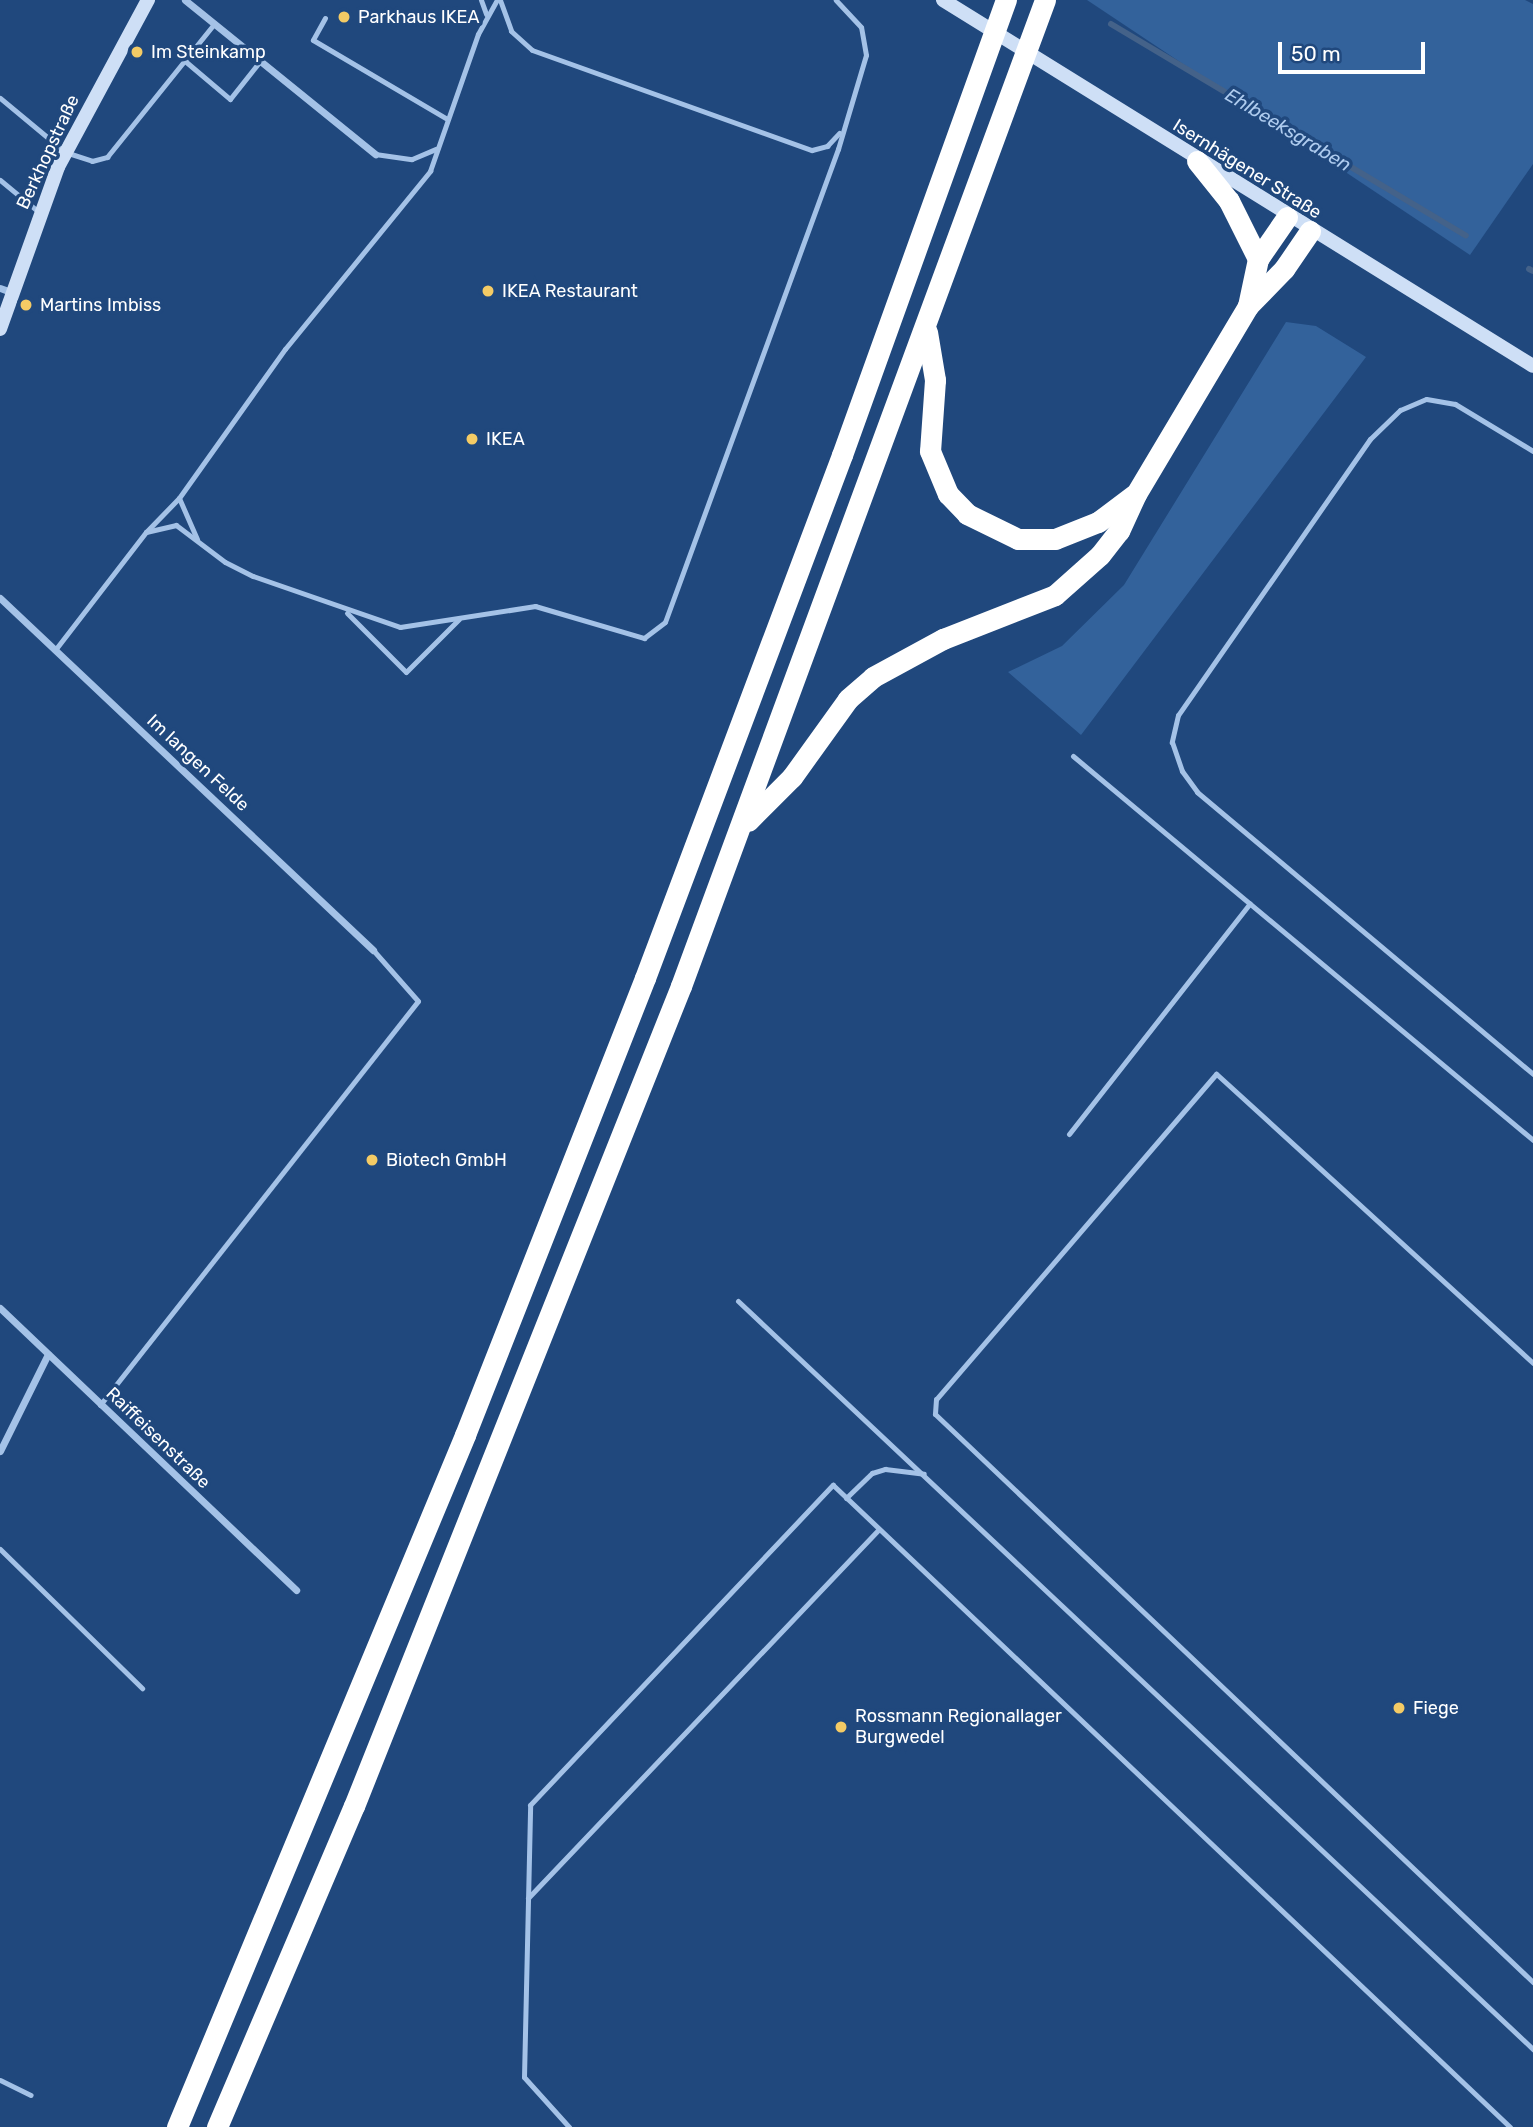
<!DOCTYPE html>
<html>
<head>
<meta charset="utf-8">
<style>
	body { margin:0 }
	#map { position:relative; width:1533px; height:2127px; overflow:hidden; background:#20487d; font-family:Rubik,sans-serif }
	div>[style] { position:absolute }
	.green>* { inset:0; background:#33629b }
	.stream>* { height:6px; margin:-3px; padding:0 3px; transform-origin:3px; border-radius:3px; background:#446289 }
	.service>* { height:5px; margin:-2.5px; padding:0 2.5px; transform-origin:2.5px; border-radius:2.5px; background:#a4c2e7 }
	.minor>* { height:7px; margin:-3.5px; padding:0 3.5px; transform-origin:3.5px; border-radius:3.5px; background:#a4c2e7 }
	.secondary>* { height:14px; margin:-7px; padding:0 7px; transform-origin:7px; border-radius:7px; background:#cedff6 }
	.motorway>* { height:21px; margin:-10.5px; padding:0 10.5px; transform-origin:10.5px; border-radius:10.5px; background:#fff }
	.dots>* { width:19px; height:19px; translate:-50% -50%; box-sizing:border-box; border:4px solid #20487d; border-radius:50% }
	span { translate:-50% -50%; white-space:nowrap; text-align:center; line-height:1.15; -webkit-text-stroke:7px #20487d; paint-order:stroke }
	.poi-label { font-size:18px; color:#fff }
	.left { translate:0 -50%; text-align:left }
	.street-label { font-size:18px; color:#fff }
	.water-label { font-size:19px; color:#afccef; font-style:italic }
	.scale { position:absolute; left:1278px; top:42px; width:147px; height:32px; box-sizing:border-box; border:4px solid #fff; border-top:0; padding-left:9px; font-size:21px; line-height:24px; white-space:nowrap; color:#fff; -webkit-text-stroke:5px #20487d; paint-order:stroke }
</style>
</head>
<body>
<div id="map">
	<div class="green">
		<div style="clip-path:polygon(1087px 0,1525px 0,1533px 4px,1533px 164px,1470px 255px)"></div>
		<div style="clip-path:polygon(1286px 322px,1316px 326px,1366px 357px,1081px 735px,1008px 672px,1062px 646px,1124px 585px)"></div>
	</div>
	<div class="stream">
		<div style="left:1111px;top:24px;width:413px;rotate:30.8deg"></div>
		<div style="left:1529px;top:269px;width:4px;rotate:27deg"></div>
	</div>
	<div class="service">
		<div style="left:481px;top:0;width:15px;rotate:70deg"></div>
		<div style="left:500px;top:0;width:33px;rotate:70deg"></div>
		<div style="left:511px;top:31px;width:28px;rotate:42deg"></div>
		<div style="left:532px;top:50px;width:297px;rotate:19.7deg"></div>
		<div style="left:812px;top:150px;width:16px;rotate:-15deg"></div>
		<div style="left:827px;top:146px;width:18px;rotate:-47deg"></div>
		<div style="left:325px;top:18px;width:25px;rotate:119deg"></div>
		<div style="left:313px;top:40px;width:156px;rotate:30.5deg"></div>
		<div style="left:185px;top:61px;width:59px;rotate:40.2deg"></div>
		<div style="left:230px;top:99px;width:48px;rotate:-51.7deg"></div>
		<div style="left:0;top:98px;width:85px;rotate:39.7deg"></div>
		<div style="left:65px;top:152px;width:28px;rotate:18deg"></div>
		<div style="left:92px;top:161px;width:16px;rotate:-15deg"></div>
		<div style="left:107px;top:157px;width:171px;rotate:-51.2deg"></div>
		<div style="left:375px;top:154px;width:37px;rotate:8deg"></div>
		<div style="left:412px;top:159px;width:26px;rotate:-23deg"></div>
		<div style="left:0;top:180px;width:52px;rotate:39.5deg"></div>
		<div style="left:1533px;top:451px;width:91px;rotate:-148.9deg"></div>
		<div style="left:1455px;top:404px;width:29px;rotate:-170deg"></div>
		<div style="left:1426px;top:399px;width:28px;rotate:157deg"></div>
		<div style="left:1400px;top:410px;width:42px;rotate:136deg"></div>
		<div style="left:1370px;top:439px;width:336px;rotate:124.8deg"></div>
		<div style="left:1178px;top:715px;width:28px;rotate:103deg"></div>
		<div style="left:1172px;top:742px;width:31px;rotate:71deg"></div>
		<div style="left:1182px;top:771px;width:26px;rotate:54deg"></div>
		<div style="left:1197px;top:792px;width:439px;rotate:40deg"></div>
		<div style="left:179px;top:498px;width:45px;rotate:66.3deg"></div>
		<div style="left:146px;top:532px;width:31px;rotate:-13deg"></div>
		<div style="left:176px;top:525px;width:61px;rotate:37.1deg"></div>
		<div style="left:225px;top:562px;width:31px;rotate:27deg"></div>
		<div style="left:253px;top:576px;width:156px;rotate:19.1deg"></div>
		<div style="left:400px;top:627px;width:137px;rotate:-8.8deg"></div>
		<div style="left:535px;top:606px;width:114px;rotate:16.4deg"></div>
		<div style="left:644px;top:638px;width:26px;rotate:-37deg"></div>
		<div style="left:665px;top:622px;width:504px;rotate:-69.91deg"></div>
		<div style="left:838px;top:149px;width:98px;rotate:-73.4deg"></div>
		<div style="left:866px;top:55px;width:28px;rotate:-100deg"></div>
		<div style="left:861px;top:27px;width:37px;rotate:-133deg"></div>
		<div style="left:347px;top:613px;width:83px;rotate:45deg"></div>
		<div style="left:406px;top:672px;width:75px;rotate:-45deg"></div>
		<div style="left:55px;top:650px;width:149px;rotate:-52.4deg"></div>
		<div style="left:146px;top:532px;width:47px;rotate:-45.9deg"></div>
		<div style="left:179px;top:498px;width:183px;rotate:-54.6deg"></div>
		<div style="left:285px;top:349px;width:230px;rotate:-50.8deg"></div>
		<div style="left:430px;top:171px;width:145px;rotate:-70.7deg"></div>
		<div style="left:478px;top:34px;width:39px;rotate:-61deg"></div>
		<div style="left:1073px;top:756px;width:599px;rotate:39.85deg"></div>
		<div style="left:1069px;top:1134px;width:293px;rotate:-51.9deg"></div>
		<div style="left:738px;top:1301px;width:1092px;rotate:43.26deg"></div>
		<div style="left:1533px;top:1363px;width:429px;rotate:-137.6deg"></div>
		<div style="left:1216px;top:1074px;width:429px;rotate:130.7deg"></div>
		<div style="left:936px;top:1399px;width:15px;rotate:94deg"></div>
		<div style="left:935px;top:1414px;width:825px;rotate:43.53deg"></div>
		<div style="left:100px;top:1405px;width:514px;rotate:-51.79deg"></div>
		<div style="left:418px;top:1001px;width:68px;rotate:-131.4deg"></div>
		<div style="left:846px;top:1498px;width:36px;rotate:-44deg"></div>
		<div style="left:872px;top:1473px;width:14px;rotate:-17deg"></div>
		<div style="left:885px;top:1469px;width:39px;rotate:7deg"></div>
		<div style="left:0;top:1549px;width:199px;rotate:44.4deg"></div>
		<div style="left:528px;top:1898px;width:509px;rotate:-46.43deg"></div>
		<div style="left:0;top:2080px;width:34px;rotate:26deg"></div>
		<div style="left:569px;top:2127px;width:67px;rotate:-132deg"></div>
		<div style="left:524px;top:2077px;width:272px;rotate:-88.7deg"></div>
		<div style="left:530px;top:1805px;width:441px;rotate:-46.6deg"></div>
		<div style="left:833px;top:1485px;width:933px;rotate:43.48deg"></div>
	</div>
	<div class="minor">
		<div style="left:185px;top:0;width:245px;rotate:39deg"></div>
		<div style="left:0;top:288px;width:12px;rotate:20deg"></div>
		<div style="left:0;top:598px;width:513px;rotate:43.34deg"></div>
		<div style="left:0;top:1308px;width:409px;rotate:43.6deg"></div>
		<div style="left:0;top:1451px;width:108px;rotate:-63.7deg"></div>
	</div>
	<div class="secondary">
		<div style="left:943px;top:0;width:694px;rotate:31.81deg"></div>
		<div style="left:0;top:329px;width:172px;rotate:-70.3deg"></div>
		<div style="left:58px;top:167px;width:190px;rotate:-61.7deg"></div>
	</div>
	<div class="motorway">
		<div style="left:1197px;top:161px;width:51px;rotate:51.3deg"></div>
		<div style="left:1229px;top:201px;width:65px;rotate:63.4deg"></div>
		<div style="left:1248px;top:306px;width:48px;rotate:-78deg"></div>
		<div style="left:1258px;top:259px;width:51px;rotate:-55.4deg"></div>
		<div style="left:927px;top:332px;width:49px;rotate:80.5deg"></div>
		<div style="left:935px;top:380px;width:71px;rotate:94deg"></div>
		<div style="left:930px;top:451px;width:47px;rotate:67.3deg"></div>
		<div style="left:948px;top:494px;width:28px;rotate:46deg"></div>
		<div style="left:967px;top:514px;width:57px;rotate:26.1deg"></div>
		<div style="left:1018px;top:539px;width:37px"></div>
		<div style="left:1055px;top:539px;width:46px;rotate:-21.6deg"></div>
		<div style="left:1098px;top:522px;width:45px;rotate:-36.9deg"></div>
		<div style="left:748px;top:821px;width:62px;rotate:-45deg"></div>
		<div style="left:792px;top:777px;width:96px;rotate:-54.3deg"></div>
		<div style="left:848px;top:699px;width:33px;rotate:-41deg"></div>
		<div style="left:873px;top:677px;width:80px;rotate:-28.5deg"></div>
		<div style="left:943px;top:639px;width:120px;rotate:-21.4deg"></div>
		<div style="left:1055px;top:595px;width:60px;rotate:-41.6deg"></div>
		<div style="left:1100px;top:555px;width:31px;rotate:-52deg"></div>
		<div style="left:1119px;top:531px;width:41px;rotate:-65.3deg"></div>
		<div style="left:1136px;top:494px;width:219px;rotate:-59.2deg"></div>
		<div style="left:1248px;top:306px;width:52px;rotate:-45.8deg"></div>
		<div style="left:1284px;top:269px;width:46px;rotate:-55.6deg"></div>
		<div style="left:177px;top:2127px;width:750px;rotate:-67.4deg"></div>
		<div style="left:465px;top:1435px;width:491px;rotate:-68.5deg"></div>
		<div style="left:645px;top:978px;width:559px;rotate:-69.36deg"></div>
		<div style="left:842px;top:455px;width:484px;rotate:-70.2deg"></div>
		<div style="left:217px;top:2127px;width:349px;rotate:-66.9deg"></div>
		<div style="left:354px;top:1806px;width:883px;rotate:-68.26deg"></div>
		<div style="left:681px;top:986px;width:1051px;rotate:-69.74deg"></div>
	</div>
	<div class="dots">
		<div style="left:344px;top:17px;background:#f4cb65"></div>
		<div style="left:137px;top:52px;background:#f4cb65"></div>
		<div style="left:488px;top:291px;background:#f4cb65"></div>
		<div style="left:26px;top:305px;background:#f4cb65"></div>
		<div style="left:472px;top:439px;background:#f4cb65"></div>
		<div style="left:372px;top:1160px;background:#f4cb65"></div>
		<div style="left:1399px;top:1708px;background:#f4cb65"></div>
		<div style="left:841px;top:1727px;background:#f4cb65"></div>
	</div>
	<div class="poi-label">
		<span class="left" style="left:358px;top:17px">Parkhaus IKEA</span>
		<span class="left" style="left:151px;top:52px">Im Steinkamp</span>
		<span class="left" style="left:502px;top:291px">IKEA Restaurant</span>
		<span class="left" style="left:40px;top:305px">Martins Imbiss</span>
		<span class="left" style="left:486px;top:439px">IKEA</span>
		<span class="left" style="left:386px;top:1160px">Biotech GmbH</span>
		<span class="left" style="left:1413px;top:1708px">Fiege</span>
		<span class="left" style="left:855px;top:1727px">Rossmann Regionallager<br>Burgwedel</span>
	</div>
	<div class="street-label">
		<span style="left:48px;top:152px;rotate:-65deg">Berkhopstraße</span>
		<span style="left:1247px;top:169px;rotate:32deg">Isernhägener Straße</span>
		<span style="left:198px;top:763px;rotate:43deg">Im langen Felde</span>
		<span style="left:158px;top:1438px;rotate:44deg">Raiffeisenstraße</span>
	</div>
	<div class="water-label">
		<span style="left:1288px;top:130px;rotate:31deg">Ehlbeeksgraben</span>
	</div>
	<div class="scale">50 m</div>
</div>
</body>
</html>
